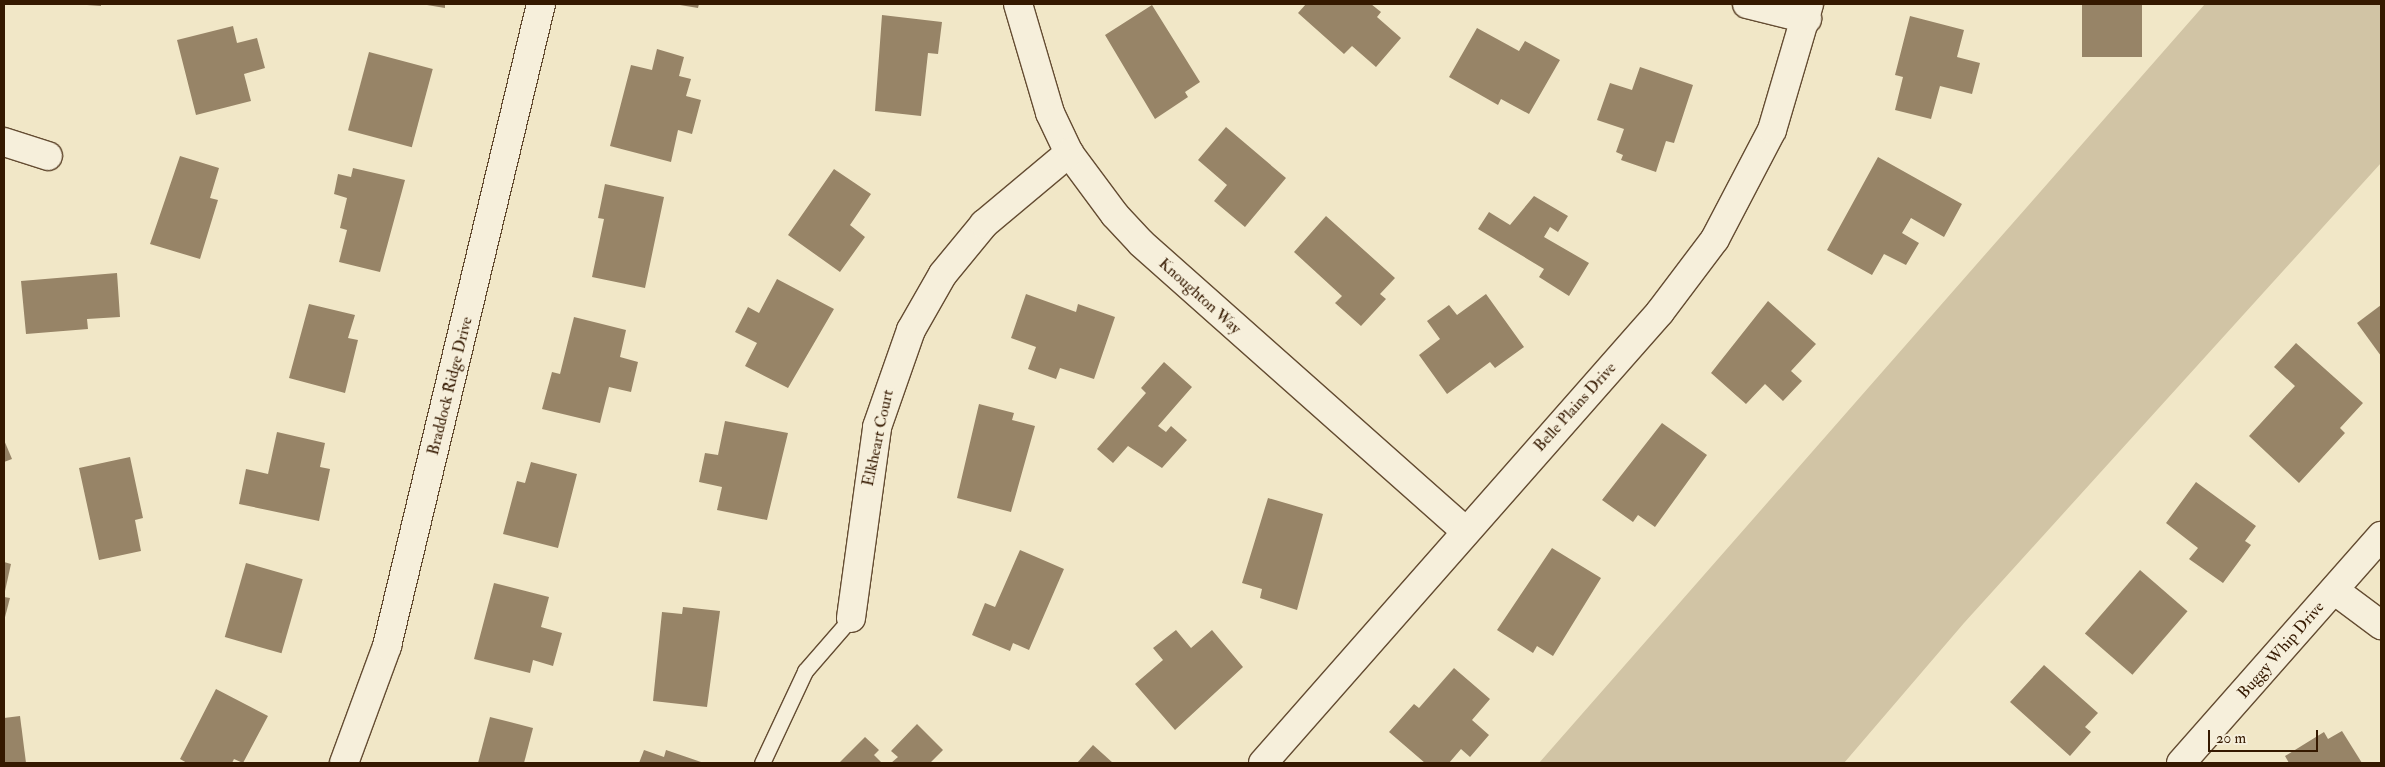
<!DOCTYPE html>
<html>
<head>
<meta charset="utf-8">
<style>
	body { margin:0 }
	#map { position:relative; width:2385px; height:767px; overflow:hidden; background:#f1e7c7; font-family:"IM FELL Double Pica",serif }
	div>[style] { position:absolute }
	.green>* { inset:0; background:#d1c4a5 }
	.building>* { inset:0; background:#978467; transform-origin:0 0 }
	.roads { filter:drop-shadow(1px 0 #644c32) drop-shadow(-1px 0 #644c32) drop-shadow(0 1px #644c32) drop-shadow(0 -1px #644c32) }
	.lane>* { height:15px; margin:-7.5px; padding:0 7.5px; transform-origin:7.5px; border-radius:7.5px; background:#f6efdb }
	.street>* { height:28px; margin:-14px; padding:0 14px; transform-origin:14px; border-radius:14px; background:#f6efdb }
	span { translate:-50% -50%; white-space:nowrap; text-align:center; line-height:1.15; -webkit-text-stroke:5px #f6efdb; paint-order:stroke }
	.street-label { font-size:16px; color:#351900 }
	.frame { position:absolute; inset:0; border:5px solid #351900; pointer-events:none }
	.scale { position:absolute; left:2208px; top:730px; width:110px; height:22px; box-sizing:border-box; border:2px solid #351900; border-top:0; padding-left:6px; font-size:15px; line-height:18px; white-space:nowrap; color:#351900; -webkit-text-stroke:4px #f6efdb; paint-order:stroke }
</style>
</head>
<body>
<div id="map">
	<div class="green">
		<div style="clip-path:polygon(2205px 4px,2381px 4px,2381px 163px,1964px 623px,1844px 763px,1539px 763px)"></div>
	</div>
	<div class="building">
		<div style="clip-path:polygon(87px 4px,101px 4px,101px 6px,87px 5px)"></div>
		<div style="clip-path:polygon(421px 4px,445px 4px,445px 8px)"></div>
		<div style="clip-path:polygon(674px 4px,699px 4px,698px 8px)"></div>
		<div style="clip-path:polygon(1306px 4px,1371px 4px,1381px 12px,1377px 17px,1401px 38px,1376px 67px,1352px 46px,1344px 54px,1298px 13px)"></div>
		<div style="left:2082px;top:4px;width:60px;height:53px"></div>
		<div style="clip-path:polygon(1152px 5px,1200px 82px,1185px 92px,1188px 97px,1155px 119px,1105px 35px)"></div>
		<div style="clip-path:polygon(882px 15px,942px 22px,938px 54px,928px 53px,921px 116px,875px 111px)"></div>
		<div style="clip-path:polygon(1910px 16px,1964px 30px,1957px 57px,1980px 63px,1972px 94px,1940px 86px,1931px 119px,1895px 110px,1903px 77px,1895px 75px)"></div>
		<div style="clip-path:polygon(233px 26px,237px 43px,257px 38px,265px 68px,244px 74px,251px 101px,196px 115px,177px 40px)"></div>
		<div style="clip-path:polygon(1477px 28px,1519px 51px,1525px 41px,1560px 60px,1529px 114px,1501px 99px,1498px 105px,1449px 77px)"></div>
		<div style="clip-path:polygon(657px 49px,684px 57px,679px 76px,691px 79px,686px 96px,701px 100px,692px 134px,678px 130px,671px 162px,610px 146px,631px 65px,652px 70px)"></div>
		<div style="left:369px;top:52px;width:66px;height:81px;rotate:15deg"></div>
		<div style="clip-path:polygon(1640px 67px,1693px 85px,1674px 143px,1666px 141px,1656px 172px,1621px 160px,1623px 155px,1616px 152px,1624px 129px,1597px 120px,1610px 83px,1632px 90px)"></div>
		<div style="clip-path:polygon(1226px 127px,1286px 178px,1245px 227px,1214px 201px,1227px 185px,1198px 160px)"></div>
		<div style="clip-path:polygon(180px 156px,219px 168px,210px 198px,218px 200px,200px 259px,150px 244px)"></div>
		<div style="clip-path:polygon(1878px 157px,1962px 204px,1944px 237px,1911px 218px,1902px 233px,1919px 243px,1906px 265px,1884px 254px,1872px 275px,1827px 250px)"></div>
		<div style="clip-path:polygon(353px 168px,405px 180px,380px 272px,339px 262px,347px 230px,340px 228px,347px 198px,334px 194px,338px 174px,351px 177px)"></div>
		<div style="clip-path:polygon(834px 169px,871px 194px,850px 225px,865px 237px,840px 272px,788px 235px)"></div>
		<div style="clip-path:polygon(605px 184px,664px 197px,645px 288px,592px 277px,604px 219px,598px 218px)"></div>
		<div style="clip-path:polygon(1534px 196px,1568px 216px,1558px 232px,1550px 227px,1544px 237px,1589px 263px,1569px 296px,1539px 277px,1544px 269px,1478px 229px,1489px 212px,1510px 225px)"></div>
		<div style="clip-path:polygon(1326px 216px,1395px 278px,1380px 294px,1386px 299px,1361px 326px,1335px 303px,1342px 296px,1294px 252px)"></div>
		<div style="clip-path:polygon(117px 273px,120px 317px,87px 319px,88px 329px,26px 334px,21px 281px)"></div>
		<div style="clip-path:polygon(777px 279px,834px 309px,788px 388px,745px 366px,757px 343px,735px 332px,748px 307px,759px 313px)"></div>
		<div style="clip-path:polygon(1026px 294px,1076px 312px,1078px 304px,1115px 317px,1094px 379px,1060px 368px,1056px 379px,1028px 369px,1036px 347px,1011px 338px)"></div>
		<div style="clip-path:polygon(1486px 294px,1524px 347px,1495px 368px,1490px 362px,1447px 394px,1419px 355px,1440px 339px,1427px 321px,1449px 305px,1457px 315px)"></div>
		<div style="clip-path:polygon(1768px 301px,1816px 344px,1791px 371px,1802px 381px,1783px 401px,1765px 384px,1746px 404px,1711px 373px)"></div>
		<div style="clip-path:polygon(309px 304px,355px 315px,348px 338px,358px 340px,345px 393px,289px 378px)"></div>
		<div style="clip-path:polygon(2381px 305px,2381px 356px,2357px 323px)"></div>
		<div style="clip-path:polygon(574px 317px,626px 330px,620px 357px,638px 362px,631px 392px,609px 387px,600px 423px,542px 409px,552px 372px,560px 374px)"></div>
		<div style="clip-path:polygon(2296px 343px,2363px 403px,2340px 428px,2345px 433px,2299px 483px,2249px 436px,2295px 386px,2274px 367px)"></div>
		<div style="clip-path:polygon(1164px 362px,1192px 387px,1158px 426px,1166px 432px,1171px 426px,1187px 440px,1162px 468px,1128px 446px,1113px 463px,1097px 449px,1146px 393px,1141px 388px)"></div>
		<div style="clip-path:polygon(979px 404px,1014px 413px,1012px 420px,1035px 426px,1011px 512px,957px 498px)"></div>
		<div style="clip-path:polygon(725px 421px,788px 433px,767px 520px,717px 510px,722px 487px,699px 482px,705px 453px,718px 455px)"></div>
		<div style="clip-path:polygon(1662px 423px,1707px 455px,1655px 527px,1638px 515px,1633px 522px,1602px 500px)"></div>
		<div style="clip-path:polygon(277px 432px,325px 443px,320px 467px,330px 469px,319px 521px,239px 504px,246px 469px,268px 474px)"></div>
		<div style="clip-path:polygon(4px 440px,12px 459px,4px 462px)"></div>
		<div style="clip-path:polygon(130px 457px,143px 518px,135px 520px,141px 551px,99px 560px,79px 468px)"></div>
		<div style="clip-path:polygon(531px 462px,577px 474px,558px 548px,503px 534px,517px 481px,525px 483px)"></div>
		<div style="clip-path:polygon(2196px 482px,2256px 526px,2245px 541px,2251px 545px,2223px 583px,2189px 559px,2198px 548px,2166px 523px)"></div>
		<div style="clip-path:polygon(1268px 498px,1323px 514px,1297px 610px,1260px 598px,1262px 589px,1242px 583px)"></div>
		<div style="clip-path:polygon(1552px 548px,1601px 578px,1553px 656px,1537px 646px,1533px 653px,1497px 630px)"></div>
		<div style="clip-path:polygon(1020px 550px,1064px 569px,1029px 650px,1013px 643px,1010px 651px,972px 635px,985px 603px,995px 607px)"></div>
		<div style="clip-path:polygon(4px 562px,11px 564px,5px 591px,4px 591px)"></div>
		<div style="left:246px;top:563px;width:59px;height:77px;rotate:16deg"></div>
		<div style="left:2140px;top:570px;width:63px;height:84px;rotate:41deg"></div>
		<div style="clip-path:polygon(494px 583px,549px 597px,541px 627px,562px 633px,553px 666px,533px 660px,530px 673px,474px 659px)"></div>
		<div style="clip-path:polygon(4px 597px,10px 598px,4px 621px)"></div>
		<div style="clip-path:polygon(683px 607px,720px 611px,707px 707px,653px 701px,662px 612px,682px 614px)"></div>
		<div style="clip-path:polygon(1176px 630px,1191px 648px,1212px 630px,1243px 667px,1175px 730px,1135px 684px,1163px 660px,1153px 648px)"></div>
		<div style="clip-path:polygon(2044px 665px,2098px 713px,2085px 727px,2091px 732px,2070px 756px,2010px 702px)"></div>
		<div style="clip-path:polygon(1454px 668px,1490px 699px,1472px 720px,1489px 735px,1470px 757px,1461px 749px,1449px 763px,1425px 763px,1389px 732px,1414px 704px,1419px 708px)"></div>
		<div style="clip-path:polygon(216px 689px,268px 716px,243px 763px,234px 759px,232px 763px,187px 763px,180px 759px)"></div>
		<div style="clip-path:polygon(20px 716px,26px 763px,4px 763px,4px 718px)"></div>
		<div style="clip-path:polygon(490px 717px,533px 728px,524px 763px,478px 763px)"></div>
		<div style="clip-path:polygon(917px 724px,943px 750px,930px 763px,891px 763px,898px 757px,891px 751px)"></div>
		<div style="clip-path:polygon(2342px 731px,2362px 763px,2289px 763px,2285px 756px,2324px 732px,2328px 739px)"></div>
		<div style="clip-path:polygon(865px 737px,879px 750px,874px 755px,882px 763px,839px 763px)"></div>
		<div style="clip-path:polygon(1093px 745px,1113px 763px,1077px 763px)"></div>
		<div style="clip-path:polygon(644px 750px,664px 757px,666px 750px,704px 763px,639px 763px)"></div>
	</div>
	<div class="roads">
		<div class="lane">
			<div style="left:762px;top:763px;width:102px;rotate:-64.9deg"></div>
			<div style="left:805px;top:671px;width:70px;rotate:-49deg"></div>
		</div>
		<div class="street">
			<div style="left:1018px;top:4px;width:114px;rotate:73.6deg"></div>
			<div style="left:1050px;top:113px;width:44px;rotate:64.6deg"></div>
			<div style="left:1069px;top:153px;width:77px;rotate:53.4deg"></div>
			<div style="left:1115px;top:215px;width:38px;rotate:47deg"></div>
			<div style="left:1141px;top:243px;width:432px;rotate:41.6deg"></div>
			<div style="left:1747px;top:4px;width:62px;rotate:14deg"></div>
			<div style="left:4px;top:142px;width:46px;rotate:17.7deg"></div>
			<div style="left:2334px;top:590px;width:59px;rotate:36.7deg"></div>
			<div style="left:851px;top:618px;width:193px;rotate:-82.2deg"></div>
			<div style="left:877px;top:427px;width:103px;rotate:-70.7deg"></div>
			<div style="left:911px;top:330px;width:64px;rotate:-60.3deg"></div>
			<div style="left:943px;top:274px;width:65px;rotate:-50.6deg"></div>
			<div style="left:984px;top:224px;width:111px;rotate:-39.9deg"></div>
			<div style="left:344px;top:763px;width:125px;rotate:-69.8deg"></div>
			<div style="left:387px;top:646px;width:660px;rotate:-76.51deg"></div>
			<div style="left:1263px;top:763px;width:601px;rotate:-48.64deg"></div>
			<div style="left:1660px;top:312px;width:91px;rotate:-53deg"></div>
			<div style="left:1715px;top:239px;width:123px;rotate:-62.4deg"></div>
			<div style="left:1772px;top:130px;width:131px;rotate:-73.6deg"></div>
			<div style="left:2181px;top:763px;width:303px;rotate:-48.6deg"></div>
		</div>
	</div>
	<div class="street-label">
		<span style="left:1200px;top:296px;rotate:42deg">Knoughton Way</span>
		<span style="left:450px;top:386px;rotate:-76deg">Braddock Ridge Drive</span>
		<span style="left:1575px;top:407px;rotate:-48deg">Belle Plains Drive</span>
		<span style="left:878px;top:438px;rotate:-78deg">Elkheart Court</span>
		<span style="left:2281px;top:650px;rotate:-49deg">Buggy Whip Drive</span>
	</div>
	<div class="frame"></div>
	<div class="scale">20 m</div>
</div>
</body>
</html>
